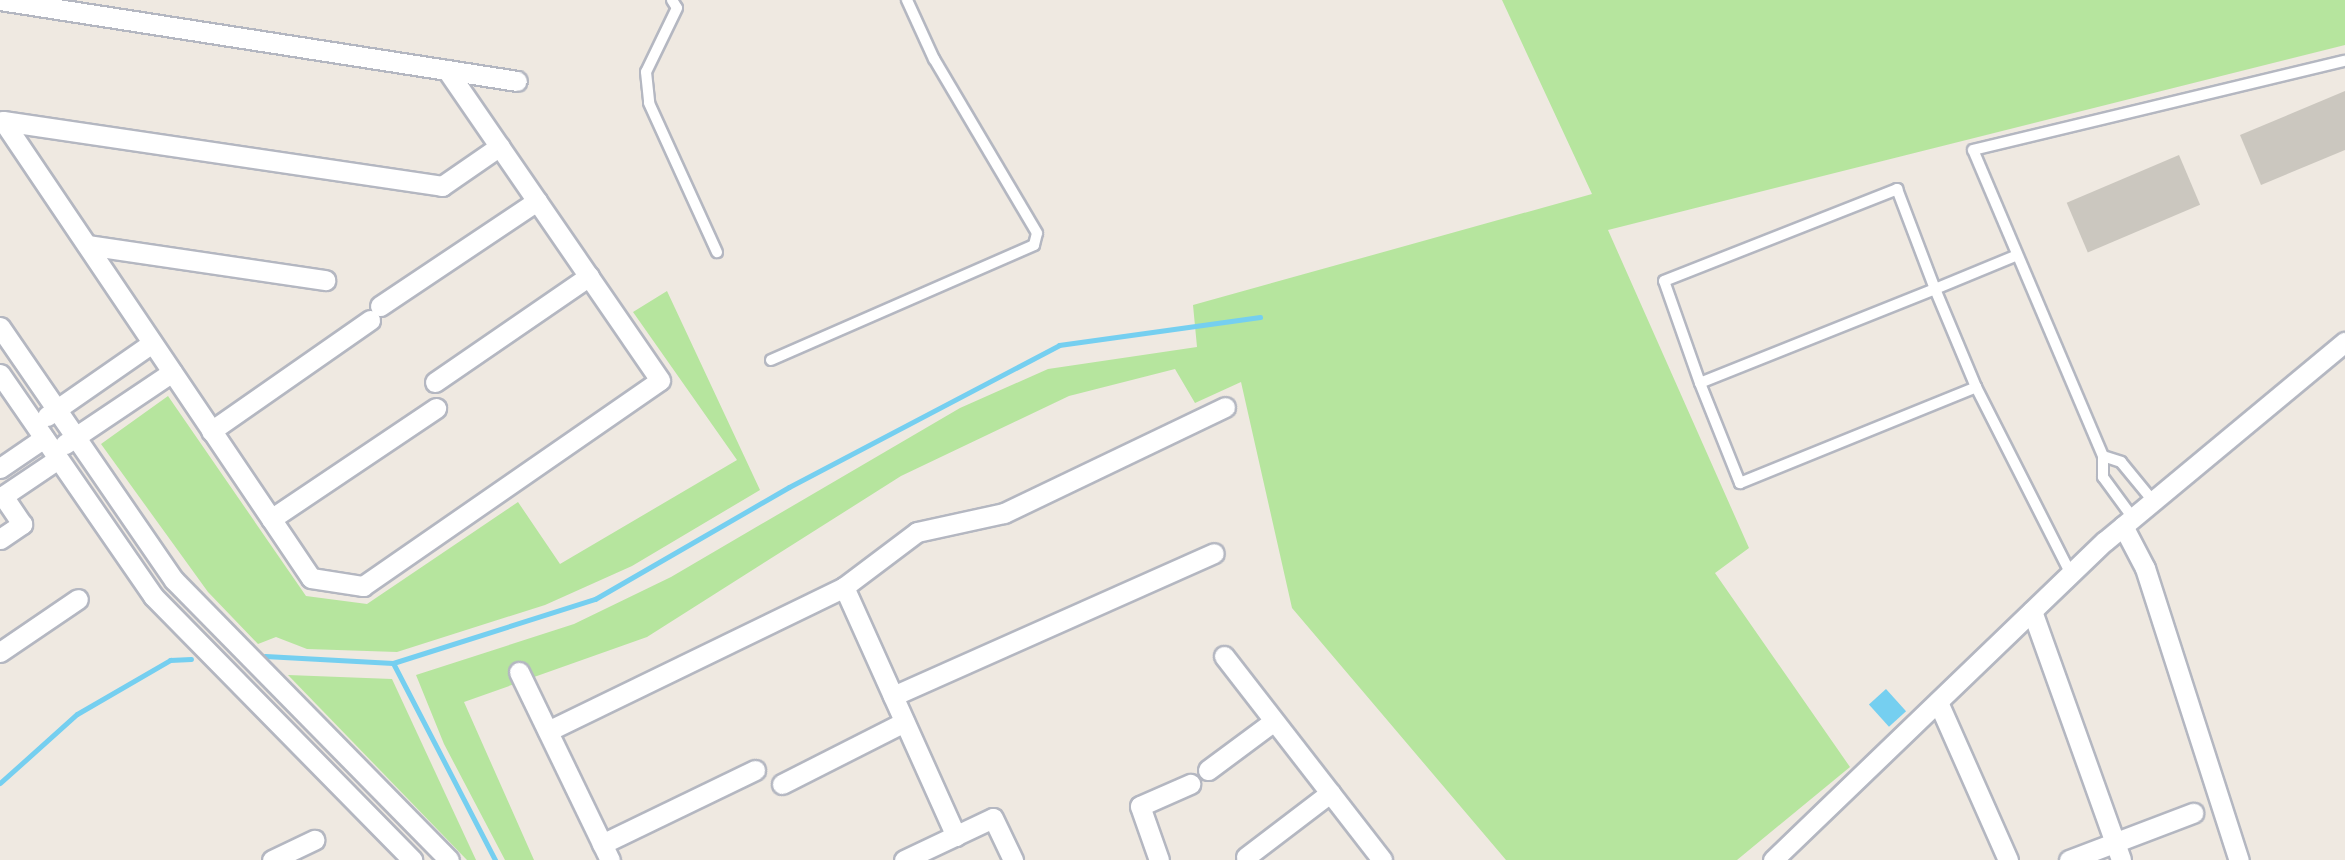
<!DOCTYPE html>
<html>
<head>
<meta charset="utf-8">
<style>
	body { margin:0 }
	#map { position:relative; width:2345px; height:860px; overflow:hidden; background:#efe9e1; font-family:Manrope,sans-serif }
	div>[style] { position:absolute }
	.green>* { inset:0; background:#b6e59e }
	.water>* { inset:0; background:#75cff0; transform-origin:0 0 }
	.stream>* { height:5px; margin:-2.5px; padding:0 2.5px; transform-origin:2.5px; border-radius:2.5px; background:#75cff0 }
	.building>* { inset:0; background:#cbc7bf; transform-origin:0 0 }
	.roads { filter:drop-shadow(2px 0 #b4b7c1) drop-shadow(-2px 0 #b4b7c1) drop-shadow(0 2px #b4b7c1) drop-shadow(0 -2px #b4b7c1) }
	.service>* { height:10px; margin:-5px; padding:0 5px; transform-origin:5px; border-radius:5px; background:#fff }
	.minor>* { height:19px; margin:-9.5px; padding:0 9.5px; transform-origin:9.5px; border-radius:9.5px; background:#fff }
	span { translate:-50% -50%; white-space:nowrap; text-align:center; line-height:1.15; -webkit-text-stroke:6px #fff; paint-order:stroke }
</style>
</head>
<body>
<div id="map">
	<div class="green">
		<div style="clip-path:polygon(1502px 0,2345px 0,2345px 45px,1608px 230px,1749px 548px,1715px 573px,1850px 767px,1737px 860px,1506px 860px,1292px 608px,1241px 382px,1195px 403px,1175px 369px,1069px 396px,901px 476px,647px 637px,464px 702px,534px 860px,505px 860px,444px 744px,416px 675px,574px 624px,671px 577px,960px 408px,1048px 369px,1197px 347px,1193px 305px,1592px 194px)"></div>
		<div style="clip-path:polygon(667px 291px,760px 490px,632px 566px,545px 605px,397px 652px,307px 649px,276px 637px,258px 644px,208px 592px,101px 444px,168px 396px,306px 596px,367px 604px,518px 502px,560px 564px,737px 460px,633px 312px)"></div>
		<div style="clip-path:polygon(288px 675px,392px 679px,476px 860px,467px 860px)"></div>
	</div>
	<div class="water">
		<div style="left:1886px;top:689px;width:30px;height:23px;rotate:48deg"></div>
	</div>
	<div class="stream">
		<div style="left:265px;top:656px;width:128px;rotate:3.1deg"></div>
		<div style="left:393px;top:663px;width:222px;rotate:62.6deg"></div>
		<div style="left:393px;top:663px;width:212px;rotate:-17.6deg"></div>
		<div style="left:595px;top:599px;width:224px;rotate:-30deg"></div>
		<div style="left:789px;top:487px;width:305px;rotate:-27.7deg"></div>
		<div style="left:1059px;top:345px;width:203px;rotate:-7.9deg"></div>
		<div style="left:0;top:783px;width:103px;rotate:-41.9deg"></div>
		<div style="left:77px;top:714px;width:108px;rotate:-30.1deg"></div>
		<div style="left:170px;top:660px;width:21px;rotate:-3deg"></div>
	</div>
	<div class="building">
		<div style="clip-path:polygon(2345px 91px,2345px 150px,2261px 185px,2240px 135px)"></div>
		<div style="left:2179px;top:155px;width:54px;height:122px;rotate:67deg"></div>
	</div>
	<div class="roads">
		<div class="service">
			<div style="left:672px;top:0;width:9px;rotate:58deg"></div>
			<div style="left:677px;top:8px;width:71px;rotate:115.8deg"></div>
			<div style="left:646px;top:72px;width:31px;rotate:84deg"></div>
			<div style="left:649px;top:103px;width:164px;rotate:65.5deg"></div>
			<div style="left:2015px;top:256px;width:87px;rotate:157.6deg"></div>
			<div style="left:1935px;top:289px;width:253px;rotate:158.2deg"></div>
			<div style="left:1700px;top:383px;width:108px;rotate:-109.4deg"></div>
			<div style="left:1664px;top:281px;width:251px;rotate:-21.5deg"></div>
			<div style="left:1897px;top:189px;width:107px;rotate:69.2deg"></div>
			<div style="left:1935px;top:289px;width:106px;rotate:67.3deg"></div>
			<div style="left:1976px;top:387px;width:210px;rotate:63.1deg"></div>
			<div style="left:771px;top:360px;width:287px;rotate:-23.6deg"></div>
			<div style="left:1034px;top:245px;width:12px;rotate:-76deg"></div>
			<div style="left:1037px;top:233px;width:202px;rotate:-120.6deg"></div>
			<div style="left:934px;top:59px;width:65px;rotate:-114.6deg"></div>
			<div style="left:1700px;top:383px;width:108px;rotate:68.2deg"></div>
			<div style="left:1740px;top:483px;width:255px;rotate:-22.1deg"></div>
			<div style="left:2103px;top:456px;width:19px;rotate:18deg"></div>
			<div style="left:2121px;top:462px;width:50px;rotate:50.6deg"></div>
			<div style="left:2133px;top:518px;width:51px;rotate:-126.2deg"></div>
			<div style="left:2103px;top:477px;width:21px;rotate:-90deg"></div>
			<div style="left:2103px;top:456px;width:332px;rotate:-113deg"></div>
			<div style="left:1973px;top:150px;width:382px;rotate:-13.5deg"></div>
		</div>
		<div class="minor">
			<div style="left:0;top:0;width:523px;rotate:8.9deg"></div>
			<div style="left:3px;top:121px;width:551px;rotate:56.02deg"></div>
			<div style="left:311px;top:578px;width:53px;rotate:8.7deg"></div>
			<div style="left:363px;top:586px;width:361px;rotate:-34.7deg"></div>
			<div style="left:660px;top:380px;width:376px;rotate:-124.5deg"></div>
			<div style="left:3px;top:121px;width:444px;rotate:8.4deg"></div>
			<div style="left:442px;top:186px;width:70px;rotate:-34.6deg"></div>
			<div style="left:87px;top:245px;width:241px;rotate:8.4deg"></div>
			<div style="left:380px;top:306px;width:189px;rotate:-33.8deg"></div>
			<div style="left:0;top:327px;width:307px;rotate:55.5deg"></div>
			<div style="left:174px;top:580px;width:392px;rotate:45.5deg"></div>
			<div style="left:0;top:374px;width:270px;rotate:55.4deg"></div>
			<div style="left:153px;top:596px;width:370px;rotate:45.5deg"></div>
			<div style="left:435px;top:382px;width:187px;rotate:-34.5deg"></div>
			<div style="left:47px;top:416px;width:128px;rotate:-34.8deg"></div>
			<div style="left:211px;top:431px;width:194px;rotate:-34.9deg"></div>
			<div style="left:65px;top:444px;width:129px;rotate:-33.9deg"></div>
			<div style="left:0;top:468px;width:53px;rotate:-34.3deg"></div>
			<div style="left:271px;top:519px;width:199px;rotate:-33.9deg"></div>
			<div style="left:2123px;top:526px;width:47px;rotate:62.4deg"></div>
			<div style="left:2145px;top:568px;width:307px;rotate:72.2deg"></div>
			<div style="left:0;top:539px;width:27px;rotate:-34deg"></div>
			<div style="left:22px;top:524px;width:34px;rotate:-124deg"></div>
			<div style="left:3px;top:496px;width:66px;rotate:-33.9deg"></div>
			<div style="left:844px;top:587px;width:273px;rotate:65.8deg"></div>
			<div style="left:2032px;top:611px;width:264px;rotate:70.3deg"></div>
			<div style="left:0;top:652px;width:94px;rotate:-34.2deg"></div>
			<div style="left:1224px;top:656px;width:258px;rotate:52.2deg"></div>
			<div style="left:519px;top:672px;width:209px;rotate:64.2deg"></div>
			<div style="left:893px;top:696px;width:351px;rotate:-24deg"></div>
			<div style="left:1938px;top:702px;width:173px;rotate:66.1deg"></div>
			<div style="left:548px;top:731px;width:329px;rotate:-25.9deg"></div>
			<div style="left:844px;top:587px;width:91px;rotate:-37deg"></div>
			<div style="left:917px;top:532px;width:89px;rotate:-12.3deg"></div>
			<div style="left:1004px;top:513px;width:245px;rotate:-25.6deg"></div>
			<div style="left:1208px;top:770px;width:82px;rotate:-36.6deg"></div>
			<div style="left:782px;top:784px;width:137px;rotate:-26.9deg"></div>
			<div style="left:602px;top:844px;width:170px;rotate:-25.8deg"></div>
			<div style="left:1246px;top:857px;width:106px;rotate:-37.3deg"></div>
			<div style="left:272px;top:860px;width:47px;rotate:-25.5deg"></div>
			<div style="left:904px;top:860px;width:98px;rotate:-25.3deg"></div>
			<div style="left:993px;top:818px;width:47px;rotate:64.5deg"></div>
			<div style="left:1159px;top:860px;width:57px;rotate:-109.4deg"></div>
			<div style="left:1140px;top:806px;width:55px;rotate:-23.7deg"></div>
			<div style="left:1773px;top:860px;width:460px;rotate:-43.9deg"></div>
			<div style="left:2105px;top:541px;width:312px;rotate:-39.7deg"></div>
			<div style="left:2069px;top:860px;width:133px;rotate:-20.8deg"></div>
		</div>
	</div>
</div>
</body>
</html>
